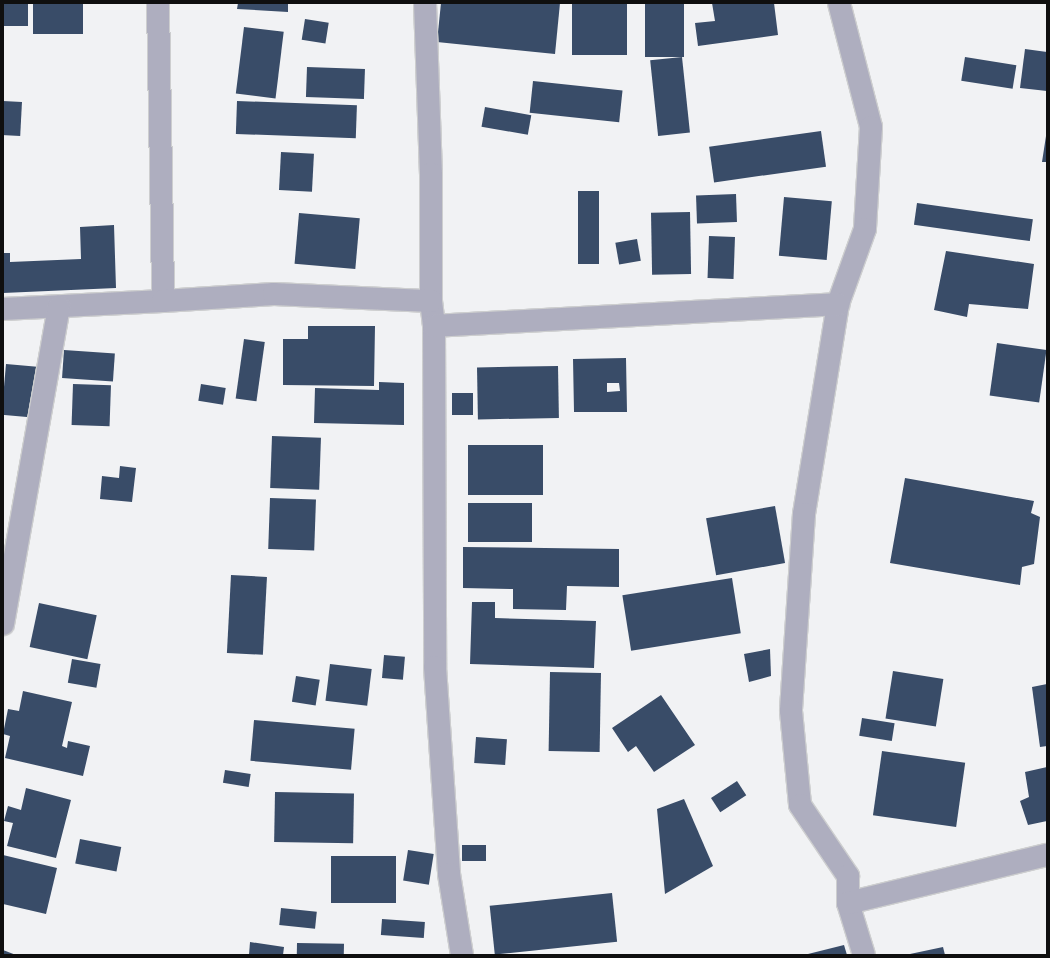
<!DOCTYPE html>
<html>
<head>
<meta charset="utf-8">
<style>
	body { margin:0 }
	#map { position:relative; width:1050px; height:958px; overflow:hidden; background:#f1f2f4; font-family:"DM Sans",sans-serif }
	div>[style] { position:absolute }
	.building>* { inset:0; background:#394c68; transform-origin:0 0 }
	.roads { filter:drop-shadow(1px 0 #cdcecf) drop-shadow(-1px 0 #cdcecf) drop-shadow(0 1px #cdcecf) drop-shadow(0 -1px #cdcecf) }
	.minor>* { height:22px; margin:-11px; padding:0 11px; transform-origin:11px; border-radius:11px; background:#aeaebf }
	span { translate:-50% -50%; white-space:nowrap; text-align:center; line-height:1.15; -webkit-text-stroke:4px #fff; paint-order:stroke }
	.frame { position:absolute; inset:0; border:4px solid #0f0f0f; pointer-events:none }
</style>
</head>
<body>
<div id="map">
	<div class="building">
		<div style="left:3px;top:3px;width:25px;height:23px"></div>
		<div style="left:33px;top:3px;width:50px;height:31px"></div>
		<div style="clip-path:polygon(238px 3px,288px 3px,288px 12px,237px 9px)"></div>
		<div style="clip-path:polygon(441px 3px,560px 3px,555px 54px,437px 42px)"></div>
		<div style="left:572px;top:3px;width:55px;height:52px"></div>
		<div style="left:645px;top:3px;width:39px;height:54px"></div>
		<div style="clip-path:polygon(712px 3px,774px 3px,778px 35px,698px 46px,695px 23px,715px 21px)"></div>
		<div style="left:305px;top:19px;width:24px;height:21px;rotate:9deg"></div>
		<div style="left:244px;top:27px;width:40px;height:67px;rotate:7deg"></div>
		<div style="clip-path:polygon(1025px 49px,1047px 52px,1047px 91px,1020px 88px)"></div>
		<div style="left:682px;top:57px;width:76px;height:32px;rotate:84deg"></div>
		<div style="left:965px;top:57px;width:52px;height:24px;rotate:9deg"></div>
		<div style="left:307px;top:67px;width:58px;height:30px;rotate:2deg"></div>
		<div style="left:533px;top:81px;width:90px;height:32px;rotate:6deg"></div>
		<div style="left:3px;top:101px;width:19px;height:34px;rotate:3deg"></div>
		<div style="left:237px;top:101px;width:120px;height:33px;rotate:2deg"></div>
		<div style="left:485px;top:107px;width:47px;height:20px;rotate:10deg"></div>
		<div style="left:821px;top:131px;width:36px;height:113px;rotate:82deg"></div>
		<div style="clip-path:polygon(1046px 136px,1047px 136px,1047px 162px,1042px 162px)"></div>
		<div style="left:281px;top:152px;width:33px;height:38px;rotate:3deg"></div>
		<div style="left:578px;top:191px;width:21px;height:73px"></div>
		<div style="left:736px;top:194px;width:28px;height:40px;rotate:88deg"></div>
		<div style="left:784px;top:197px;width:48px;height:59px;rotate:5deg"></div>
		<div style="left:917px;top:203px;width:117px;height:22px;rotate:8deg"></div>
		<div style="left:690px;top:212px;width:62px;height:39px;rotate:89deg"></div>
		<div style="left:299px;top:213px;width:61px;height:51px;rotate:5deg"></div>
		<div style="clip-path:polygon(114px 225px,116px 288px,3px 293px,3px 253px,10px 253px,10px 262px,81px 259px,80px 227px)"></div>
		<div style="left:709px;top:236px;width:26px;height:42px;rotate:2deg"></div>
		<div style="left:637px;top:239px;width:22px;height:22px;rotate:80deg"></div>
		<div style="clip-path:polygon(946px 251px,1034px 264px,1028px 309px,969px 304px,967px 317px,934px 310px)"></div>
		<div style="clip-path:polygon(308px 326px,375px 326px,374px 386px,283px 385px,283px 339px,308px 339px)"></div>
		<div style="left:244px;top:339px;width:21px;height:60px;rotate:8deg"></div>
		<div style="left:997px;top:343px;width:50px;height:53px;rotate:8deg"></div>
		<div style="left:64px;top:350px;width:51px;height:28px;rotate:4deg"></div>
		<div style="clip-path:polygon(evenodd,626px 358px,627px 412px,574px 412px,573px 359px,626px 358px,607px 383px,619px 383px,620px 391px,607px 392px,607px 383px)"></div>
		<div style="left:6px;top:364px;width:34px;height:51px;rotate:5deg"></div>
		<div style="left:558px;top:366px;width:52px;height:81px;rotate:89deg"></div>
		<div style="clip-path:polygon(379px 382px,404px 383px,404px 425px,314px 423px,315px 388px,379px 390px)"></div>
		<div style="left:73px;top:384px;width:38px;height:41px;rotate:2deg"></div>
		<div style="left:201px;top:384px;width:25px;height:17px;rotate:9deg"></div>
		<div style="left:452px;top:393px;width:21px;height:22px"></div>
		<div style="left:272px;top:436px;width:49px;height:52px;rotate:2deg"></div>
		<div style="left:468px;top:445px;width:75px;height:50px"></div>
		<div style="clip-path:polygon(120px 466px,136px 468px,132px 502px,100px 499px,102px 476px,119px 478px)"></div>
		<div style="clip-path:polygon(905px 478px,1034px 501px,1031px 513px,1040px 517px,1034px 564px,1022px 567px,1020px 585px,890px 563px)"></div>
		<div style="left:270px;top:498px;width:46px;height:51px;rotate:2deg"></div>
		<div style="left:468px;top:503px;width:64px;height:39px"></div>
		<div style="left:775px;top:506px;width:58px;height:70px;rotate:80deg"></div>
		<div style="clip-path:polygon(463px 547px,619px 549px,619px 587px,567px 586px,566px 610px,513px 609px,513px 589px,463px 588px)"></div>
		<div style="left:231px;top:575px;width:36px;height:78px;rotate:3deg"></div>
		<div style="left:732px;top:578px;width:56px;height:111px;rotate:81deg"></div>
		<div style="clip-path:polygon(472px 602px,495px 602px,495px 618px,596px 621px,594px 668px,470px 664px)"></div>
		<div style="left:39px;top:603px;width:59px;height:45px;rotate:12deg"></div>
		<div style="clip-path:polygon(770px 649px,771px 676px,749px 682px,744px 654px)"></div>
		<div style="left:384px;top:655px;width:21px;height:23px;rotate:5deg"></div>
		<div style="left:72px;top:659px;width:29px;height:24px;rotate:10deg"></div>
		<div style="left:330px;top:664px;width:42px;height:37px;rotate:7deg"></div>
		<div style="left:893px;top:671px;width:51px;height:48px;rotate:9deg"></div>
		<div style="left:550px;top:672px;width:51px;height:79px;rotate:1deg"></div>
		<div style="left:296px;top:676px;width:24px;height:26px;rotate:9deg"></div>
		<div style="clip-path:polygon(1047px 684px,1047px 746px,1040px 747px,1032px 687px)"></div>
		<div style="clip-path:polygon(23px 691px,72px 702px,62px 746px,67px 748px,68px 741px,90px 746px,83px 776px,5px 758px,10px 736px,3px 734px,8px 709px,19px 711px)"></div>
		<div style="clip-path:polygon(661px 695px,695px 745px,654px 772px,636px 746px,628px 752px,612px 728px)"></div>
		<div style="left:862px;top:718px;width:33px;height:18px;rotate:9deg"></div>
		<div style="left:254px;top:720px;width:101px;height:41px;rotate:5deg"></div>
		<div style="left:476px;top:737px;width:31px;height:26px;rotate:4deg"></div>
		<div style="left:882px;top:751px;width:84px;height:65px;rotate:8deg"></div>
		<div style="clip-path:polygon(1047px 767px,1047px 821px,1028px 825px,1020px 801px,1029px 797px,1025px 772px)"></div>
		<div style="left:225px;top:770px;width:26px;height:13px;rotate:9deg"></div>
		<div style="left:737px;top:781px;width:17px;height:31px;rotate:57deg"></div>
		<div style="clip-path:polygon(26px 788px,71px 800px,56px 858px,7px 846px,13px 823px,4px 821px,8px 806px,21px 810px)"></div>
		<div style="left:275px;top:792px;width:79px;height:50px;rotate:1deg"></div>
		<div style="clip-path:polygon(684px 799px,713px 866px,665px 894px,657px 809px)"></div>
		<div style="left:80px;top:839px;width:42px;height:25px;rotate:11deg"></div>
		<div style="left:486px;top:845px;width:16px;height:24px;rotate:90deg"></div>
		<div style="left:408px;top:850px;width:26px;height:31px;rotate:9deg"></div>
		<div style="clip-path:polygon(3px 855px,57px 868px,46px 914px,3px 904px)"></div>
		<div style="left:331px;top:856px;width:65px;height:47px"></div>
		<div style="left:612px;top:893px;width:49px;height:123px;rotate:84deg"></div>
		<div style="left:281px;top:908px;width:36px;height:17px;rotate:6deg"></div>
		<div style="left:382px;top:919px;width:43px;height:16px;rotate:4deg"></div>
		<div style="clip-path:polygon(250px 942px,284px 947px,283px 955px,249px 955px)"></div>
		<div style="left:297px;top:943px;width:47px;height:12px;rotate:1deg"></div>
		<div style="clip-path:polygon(844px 945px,847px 955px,808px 955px,808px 954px)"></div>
		<div style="clip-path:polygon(943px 947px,945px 955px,911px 955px,910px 954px)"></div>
		<div style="clip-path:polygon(3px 950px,16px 955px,3px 955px)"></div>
	</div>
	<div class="roads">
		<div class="minor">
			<div style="left:158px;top:3px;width:298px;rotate:89deg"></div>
			<div style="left:425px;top:3px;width:171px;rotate:88deg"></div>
			<div style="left:431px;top:174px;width:127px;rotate:90deg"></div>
			<div style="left:431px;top:301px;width:25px;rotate:83deg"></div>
			<div style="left:434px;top:326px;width:341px;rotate:89.8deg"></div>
			<div style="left:435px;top:667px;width:207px;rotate:86.1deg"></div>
			<div style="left:449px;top:874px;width:82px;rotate:80.9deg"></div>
			<div style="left:839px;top:3px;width:128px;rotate:75.5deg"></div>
			<div style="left:871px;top:127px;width:102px;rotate:93.4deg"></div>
			<div style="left:865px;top:229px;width:80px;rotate:109.8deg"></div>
			<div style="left:838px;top:304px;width:213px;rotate:99.2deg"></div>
			<div style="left:804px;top:514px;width:197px;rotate:93.8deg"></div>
			<div style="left:791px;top:711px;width:94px;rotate:84.5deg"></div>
			<div style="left:800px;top:805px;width:86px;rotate:55.9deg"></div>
			<div style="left:848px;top:876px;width:27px;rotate:90deg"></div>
			<div style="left:848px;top:903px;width:54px;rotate:72.9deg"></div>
			<div style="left:3px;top:309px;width:160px;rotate:-2.9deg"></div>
			<div style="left:163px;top:301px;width:111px;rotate:-3.6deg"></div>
			<div style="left:274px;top:294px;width:157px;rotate:2.6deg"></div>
			<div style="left:434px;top:326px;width:405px;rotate:-3.1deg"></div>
			<div style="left:3px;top:624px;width:322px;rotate:-80deg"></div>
			<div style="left:848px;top:903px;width:205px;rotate:-13.6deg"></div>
		</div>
	</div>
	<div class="frame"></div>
</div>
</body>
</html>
